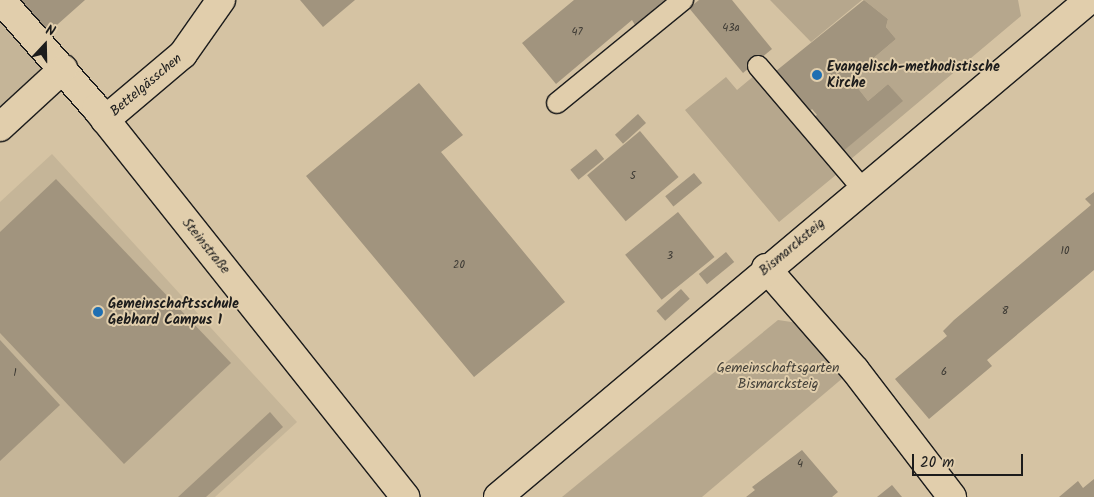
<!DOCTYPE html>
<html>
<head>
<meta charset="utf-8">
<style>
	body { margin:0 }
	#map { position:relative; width:1094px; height:497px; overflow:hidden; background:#d5c3a3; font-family:Kalam,sans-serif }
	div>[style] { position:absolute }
	.built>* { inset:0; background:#c5b598 }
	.green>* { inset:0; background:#b6a78d }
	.building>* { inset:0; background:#a1947e; transform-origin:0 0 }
	.roads { filter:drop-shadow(1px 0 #1c1c1c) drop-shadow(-1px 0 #1c1c1c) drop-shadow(0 1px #1c1c1c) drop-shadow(0 -1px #1c1c1c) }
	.lane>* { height:20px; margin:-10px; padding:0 10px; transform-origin:10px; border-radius:10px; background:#e1ceac }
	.street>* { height:28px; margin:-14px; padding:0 14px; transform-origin:14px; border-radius:14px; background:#e1ceac }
	.dots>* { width:14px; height:14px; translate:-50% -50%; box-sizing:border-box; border:2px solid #e1ceac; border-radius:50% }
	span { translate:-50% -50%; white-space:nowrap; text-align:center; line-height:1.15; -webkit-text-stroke:4px #e1ceac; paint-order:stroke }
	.number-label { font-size:11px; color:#3d3a34 }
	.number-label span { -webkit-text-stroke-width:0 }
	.poi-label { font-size:14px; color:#1c1c1c; font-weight:700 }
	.left { translate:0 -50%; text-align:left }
	.street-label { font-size:14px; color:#1c1c1c }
	.park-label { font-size:14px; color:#423f38 }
	.north { position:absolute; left:20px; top:20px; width:50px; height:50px; -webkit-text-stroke:4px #e1ceac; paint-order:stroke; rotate:21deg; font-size:14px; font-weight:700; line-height:20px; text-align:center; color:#1c1c1c }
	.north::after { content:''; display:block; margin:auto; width:18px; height:22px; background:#1c1c1c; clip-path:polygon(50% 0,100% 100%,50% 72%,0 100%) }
	.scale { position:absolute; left:912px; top:454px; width:111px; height:22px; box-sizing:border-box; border:2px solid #1c1c1c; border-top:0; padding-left:6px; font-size:15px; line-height:18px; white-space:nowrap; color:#1c1c1c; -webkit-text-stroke:4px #e1ceac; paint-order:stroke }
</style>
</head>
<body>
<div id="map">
	<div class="built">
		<div style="clip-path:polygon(0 19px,46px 68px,0 110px)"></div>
		<div style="clip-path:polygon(52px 154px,297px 422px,215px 497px,0 497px,0 202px)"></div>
	</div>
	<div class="green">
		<div style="clip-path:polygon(770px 0,862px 0,811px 42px)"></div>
		<div style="clip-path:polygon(864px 0,1018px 0,1021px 16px,851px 159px,844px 150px,902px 101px,888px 84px,868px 101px,850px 78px,896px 39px,886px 27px,888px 19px)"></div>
		<div style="clip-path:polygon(755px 75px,837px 174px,779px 222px,685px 110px,726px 77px,737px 90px)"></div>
		<div style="clip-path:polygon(778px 320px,798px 323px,844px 377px,702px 497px,562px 497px)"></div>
	</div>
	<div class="building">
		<div style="clip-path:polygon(21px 0,85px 0,49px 32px)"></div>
		<div style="clip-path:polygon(300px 0,355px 0,323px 27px)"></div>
		<div style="clip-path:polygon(574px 0,665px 0,635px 25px,632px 20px,556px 84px,522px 43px)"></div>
		<div style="clip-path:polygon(699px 0,732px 0,772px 49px,743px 73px,689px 8px)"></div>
		<div style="clip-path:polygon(864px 0,888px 19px,886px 27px,896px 39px,850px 78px,868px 101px,888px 84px,903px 101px,841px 153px,812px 118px,817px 115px,812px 109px,810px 111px,776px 71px)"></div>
		<div style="clip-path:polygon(419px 83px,463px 135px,441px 152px,565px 302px,474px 377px,306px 176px)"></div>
		<div style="left:638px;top:114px;width:12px;height:31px;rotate:48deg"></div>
		<div style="left:640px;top:131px;width:60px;height:69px;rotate:50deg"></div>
		<div style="left:596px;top:149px;width:13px;height:33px;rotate:51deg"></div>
		<div style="left:694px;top:173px;width:13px;height:37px;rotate:51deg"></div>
		<div style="clip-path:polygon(56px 179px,231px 363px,124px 464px,0 333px,0 232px)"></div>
		<div style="clip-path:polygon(1094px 192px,1094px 270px,987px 360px,992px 366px,929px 419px,895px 379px,947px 336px,943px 331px,954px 320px,1091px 205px,1085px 199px)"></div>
		<div style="left:678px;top:212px;width:58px;height:68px;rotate:51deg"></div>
		<div style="left:726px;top:252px;width:13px;height:35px;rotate:51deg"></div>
		<div style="left:681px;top:289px;width:13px;height:33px;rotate:48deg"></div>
		<div style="clip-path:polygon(0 340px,60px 405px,0 461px)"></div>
		<div style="clip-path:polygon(270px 412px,283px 427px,206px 497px,178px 497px)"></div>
		<div style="clip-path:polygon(802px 450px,838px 492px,832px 497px,746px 497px,755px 490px,752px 487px)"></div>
		<div style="clip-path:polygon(1094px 479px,1094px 497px,1059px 497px,1078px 481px,1083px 488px)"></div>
		<div style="clip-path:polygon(892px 485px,902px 497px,877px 497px)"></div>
	</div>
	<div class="roads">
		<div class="lane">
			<div style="left:758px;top:66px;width:160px;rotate:49.6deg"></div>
			<div style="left:557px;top:103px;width:163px;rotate:-39.3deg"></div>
		</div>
		<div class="street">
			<div style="left:1px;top:0;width:144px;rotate:48.7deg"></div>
			<div style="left:96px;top:108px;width:497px;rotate:51.5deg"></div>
			<div style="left:105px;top:120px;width:102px;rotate:-40.2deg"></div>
			<div style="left:183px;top:54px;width:66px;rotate:-54.9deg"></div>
			<div style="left:0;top:127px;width:86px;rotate:-42.6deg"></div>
			<div style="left:766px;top:268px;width:135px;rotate:48.9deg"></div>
			<div style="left:855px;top:370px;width:160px;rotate:52.6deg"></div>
			<div style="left:498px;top:497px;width:772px;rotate:-40.06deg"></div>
		</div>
	</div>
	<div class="dots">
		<div style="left:817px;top:75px;background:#1f6fb2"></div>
		<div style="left:98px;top:312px;background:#1f6fb2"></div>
	</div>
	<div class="number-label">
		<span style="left:731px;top:28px">43a</span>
		<span style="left:577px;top:32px">47</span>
		<span style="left:633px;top:176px">5</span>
		<span style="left:1065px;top:251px">10</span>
		<span style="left:670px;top:256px">3</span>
		<span style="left:459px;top:265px">20</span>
		<span style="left:1005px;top:311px">8</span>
		<span style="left:944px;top:372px">6</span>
		<span style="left:15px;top:373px">1</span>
		<span style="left:800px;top:464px">4</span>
	</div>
	<div class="poi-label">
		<span class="left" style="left:827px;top:75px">Evangelisch-methodistische<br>Kirche</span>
		<span class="left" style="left:108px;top:312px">Gemeinschaftsschule<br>Gebhard Campus 1</span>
	</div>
	<div class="street-label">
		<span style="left:146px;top:85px;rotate:-40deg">Bettelgässchen</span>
		<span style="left:206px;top:246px;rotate:51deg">Steinstraße</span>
		<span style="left:792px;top:247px;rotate:-40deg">Bismarcksteig</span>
	</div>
	<div class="park-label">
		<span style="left:778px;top:376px">Gemeinschaftsgarten<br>Bismarcksteig</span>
	</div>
	<div class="north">N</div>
	<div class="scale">20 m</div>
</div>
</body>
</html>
